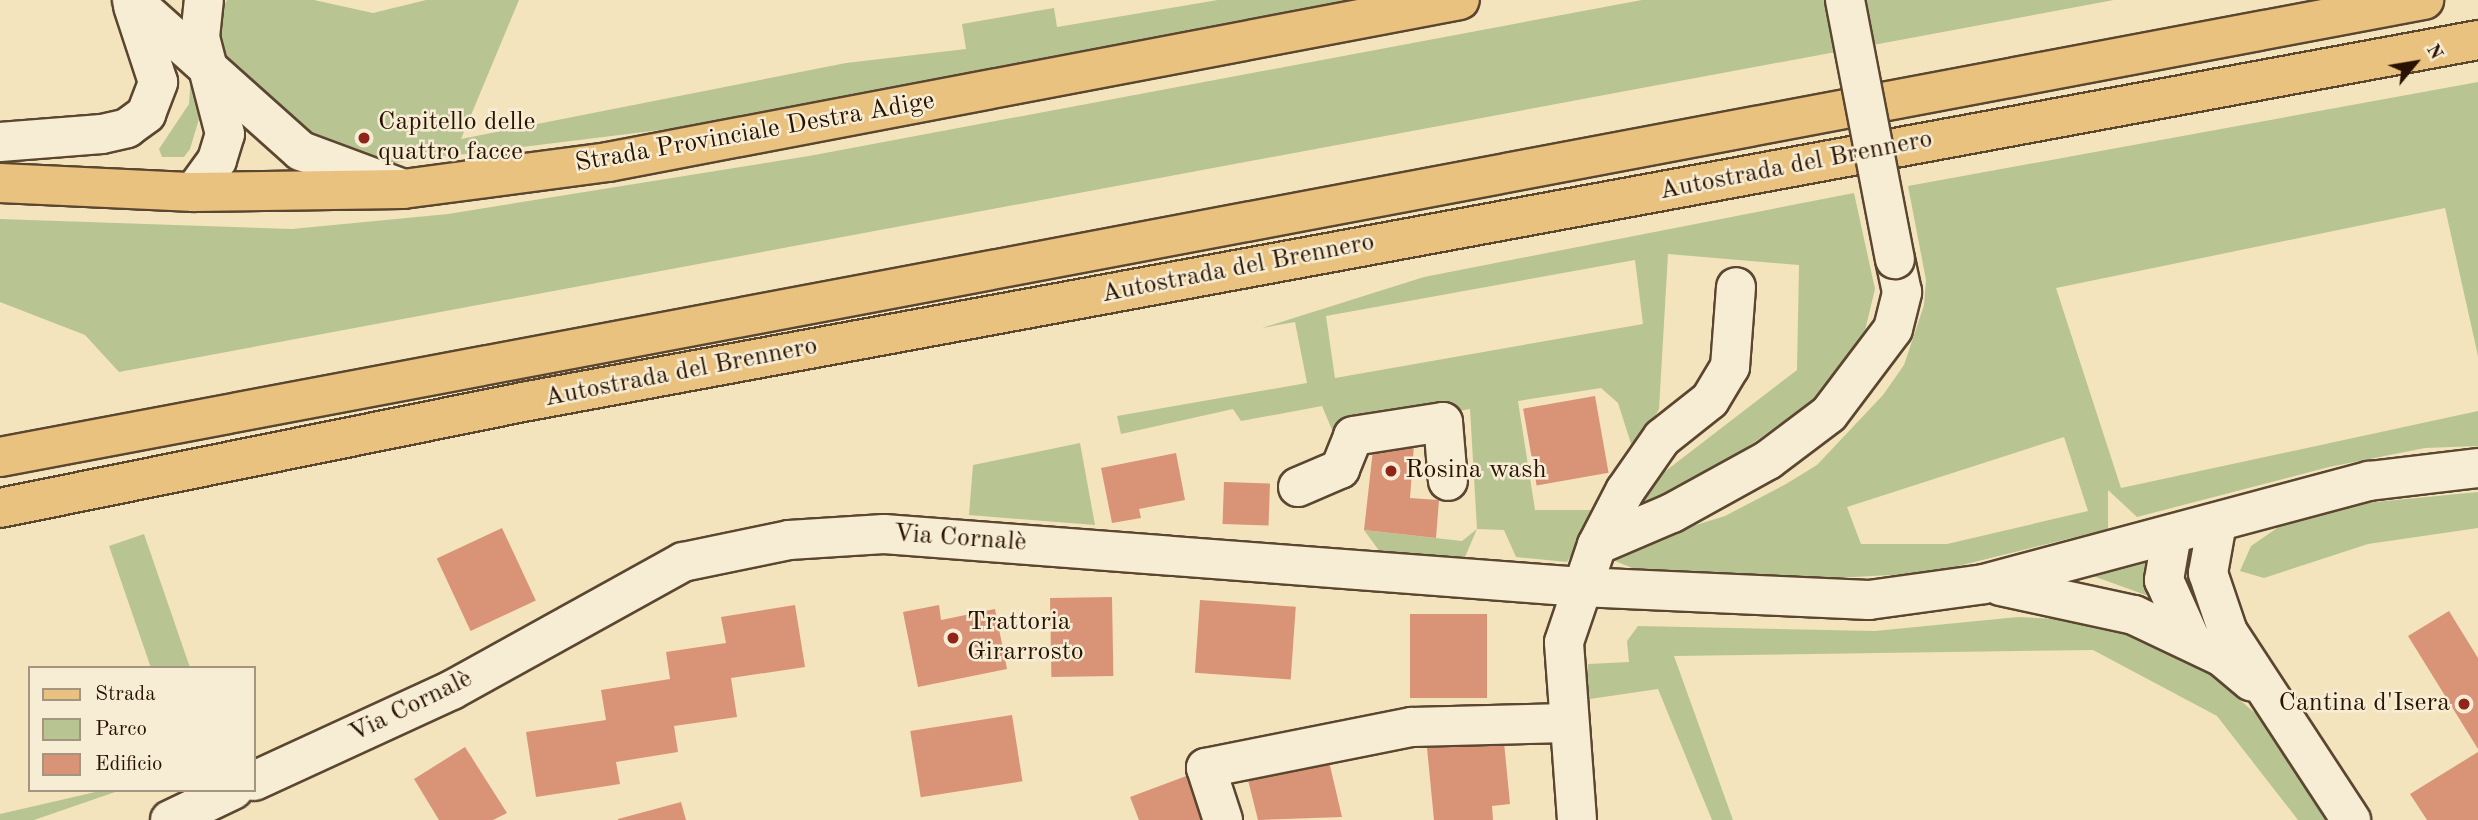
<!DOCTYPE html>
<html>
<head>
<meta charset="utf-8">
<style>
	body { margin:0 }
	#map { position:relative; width:2478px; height:820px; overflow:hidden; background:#f3e4be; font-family:"Old Standard TT",serif }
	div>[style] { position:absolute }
	.green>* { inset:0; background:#b9c493; transform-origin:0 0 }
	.building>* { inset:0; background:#d99477; transform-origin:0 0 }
	.roads { filter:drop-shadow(2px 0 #5b4630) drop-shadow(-2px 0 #5b4630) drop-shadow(0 2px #5b4630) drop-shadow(0 -2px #5b4630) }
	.minor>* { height:38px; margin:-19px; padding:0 19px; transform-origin:19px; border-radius:19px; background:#f7edd5 }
	.major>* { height:38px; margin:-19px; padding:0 19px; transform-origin:19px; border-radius:19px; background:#eac27f }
	.highway>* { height:38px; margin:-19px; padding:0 19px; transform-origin:19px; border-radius:19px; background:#eac27f }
	.bridges { filter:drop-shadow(2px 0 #5b4630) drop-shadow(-2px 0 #5b4630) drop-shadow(0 2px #5b4630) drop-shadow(0 -2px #5b4630) }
	.minor-bridge>* { height:38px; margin:-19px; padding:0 19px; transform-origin:19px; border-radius:19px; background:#f7edd5 }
	.dots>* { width:19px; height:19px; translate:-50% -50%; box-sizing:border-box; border:4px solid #f7edd5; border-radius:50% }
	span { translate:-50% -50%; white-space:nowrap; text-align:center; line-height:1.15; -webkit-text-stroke:5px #f7edd5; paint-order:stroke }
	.poi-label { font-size:26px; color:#281200 }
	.left { translate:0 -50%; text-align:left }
	.right { translate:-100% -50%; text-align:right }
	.street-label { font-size:26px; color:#281200 }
	.legend { position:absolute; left:28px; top:666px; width:228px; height:126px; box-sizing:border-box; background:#f7edd5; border:2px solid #a49580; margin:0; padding:9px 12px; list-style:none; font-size:21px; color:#281200 }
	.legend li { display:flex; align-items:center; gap:14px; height:35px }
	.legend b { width:35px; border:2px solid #a49580 }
	.north { position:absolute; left:2380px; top:28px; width:70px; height:70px; -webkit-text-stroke:5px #f7edd5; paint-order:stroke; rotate:60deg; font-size:19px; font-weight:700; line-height:28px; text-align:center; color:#281200 }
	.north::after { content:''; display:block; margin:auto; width:24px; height:32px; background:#281200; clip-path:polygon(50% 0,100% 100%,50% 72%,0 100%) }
</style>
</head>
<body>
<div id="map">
	<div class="green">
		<div style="clip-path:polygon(227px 0,314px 0,373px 13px,426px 0,519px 0,461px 139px,846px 63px,966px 49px,962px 24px,1054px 8px,1057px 27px,1218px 0,1373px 0,717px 123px,385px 164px,307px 136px,225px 66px,217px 41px,218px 16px)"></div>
		<div style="clip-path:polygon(1642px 0,2114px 0,119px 372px,85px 335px,0 302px,0 219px,292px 229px,448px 214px,809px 156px)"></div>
		<div style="clip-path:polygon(191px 75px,199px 119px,190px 149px,184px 157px,162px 157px,159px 149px,189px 104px)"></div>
		<div style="clip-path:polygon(evenodd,2478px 82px,2478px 356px,2445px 208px,2056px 288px,2121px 488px,2478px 411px,2478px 446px,2425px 448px,2329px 467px,2137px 517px,2108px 490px,2108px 529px,1930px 573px,1815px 579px,1642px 572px,1615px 561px,1615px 550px,1725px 516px,1786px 484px,1817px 465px,1883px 395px,1904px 365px,1924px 305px,1926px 280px,1908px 186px,2478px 82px,2064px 437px,2088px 511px,1947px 544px,1861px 544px,1847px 507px,2064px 437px)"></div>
		<div style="clip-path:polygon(evenodd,1854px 193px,1875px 289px,1862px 343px,1826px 391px,1700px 481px,1642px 510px,1633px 496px,1797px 370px,1799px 265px,1668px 254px,1659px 409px,1634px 453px,1618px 403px,1601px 388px,1518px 401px,1535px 510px,1599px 510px,1567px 562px,1516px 557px,1504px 530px,1477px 529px,1465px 557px,1380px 552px,1364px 530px,1462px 541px,1477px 529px,1470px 409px,1333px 432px,1322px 406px,1241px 421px,1233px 409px,1121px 434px,1117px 416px,1307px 383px,1295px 322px,1262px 328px,1424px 277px,1854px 193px,1635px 260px,1643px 324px,1335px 378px,1326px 316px,1635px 260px)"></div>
		<div style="clip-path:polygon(1080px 443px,1095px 525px,969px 515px,973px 465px)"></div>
		<div style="clip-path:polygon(2478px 492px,2478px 528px,2368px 544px,2264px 578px,2240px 571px,2251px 546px,2283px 524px,2355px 504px)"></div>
		<div style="left:144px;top:534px;width:142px;height:37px;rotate:71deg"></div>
		<div style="clip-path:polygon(2145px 563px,2154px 598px,2093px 576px)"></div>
		<div style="clip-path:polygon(2018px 617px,2077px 620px,2137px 636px,2206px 671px,2262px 719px,2334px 820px,2298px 820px,2217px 716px,2093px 650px,1674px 656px,1733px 820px,1712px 820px,1658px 689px,1583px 700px,1588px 664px,1629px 662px,1627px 641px,1638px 626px,1875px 631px)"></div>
		<div style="clip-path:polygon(104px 790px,121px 790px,34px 820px,0 820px,0 814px)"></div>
	</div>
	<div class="building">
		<div style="left:1595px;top:396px;width:78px;height:73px;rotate:80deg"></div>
		<div style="clip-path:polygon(1374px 441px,1414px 445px,1410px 498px,1439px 500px,1436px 538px,1364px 530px)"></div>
		<div style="clip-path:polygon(1176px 453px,1185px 500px,1139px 509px,1141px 518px,1112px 523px,1101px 468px)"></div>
		<div style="left:1224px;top:482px;width:46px;height:42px;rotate:2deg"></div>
		<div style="left:502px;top:528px;width:80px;height:72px;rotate:65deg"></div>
		<div style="left:1112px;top:597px;width:79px;height:62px;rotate:89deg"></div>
		<div style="left:1200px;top:600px;width:96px;height:73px;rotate:4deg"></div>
		<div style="clip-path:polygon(795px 605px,805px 667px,731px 678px,737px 717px,674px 726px,678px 752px,616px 762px,620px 784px,536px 797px,526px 732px,606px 720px,601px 690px,670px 679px,666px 652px,726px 643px,721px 617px)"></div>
		<div style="clip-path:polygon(939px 605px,941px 620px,995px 609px,1007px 669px,918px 687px,903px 612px)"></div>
		<div style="clip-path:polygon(2449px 611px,2478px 658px,2478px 749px,2408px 636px)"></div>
		<div style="left:1410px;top:614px;width:77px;height:84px"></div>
		<div style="left:1012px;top:715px;width:67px;height:103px;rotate:81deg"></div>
		<div style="clip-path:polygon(1504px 742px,1510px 804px,1492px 806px,1493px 820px,1434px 820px,1427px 748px)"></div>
		<div style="clip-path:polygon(465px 747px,507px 813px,493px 820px,439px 820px,414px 779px)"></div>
		<div style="clip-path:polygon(2478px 752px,2478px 820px,2427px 820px,2410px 794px)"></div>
		<div style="clip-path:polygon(1328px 757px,1342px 817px,1258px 820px,1247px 776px)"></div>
		<div style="clip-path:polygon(1189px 775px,1207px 820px,1139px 820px,1130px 797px)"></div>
		<div style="clip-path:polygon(681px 802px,686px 820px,618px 820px,618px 819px)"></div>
	</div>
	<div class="roads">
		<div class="minor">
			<div style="left:132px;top:0;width:227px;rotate:41.8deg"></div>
			<div style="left:301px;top:151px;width:107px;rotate:20.3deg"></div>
			<div style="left:0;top:142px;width:102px;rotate:-4.5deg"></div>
			<div style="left:102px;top:134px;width:26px;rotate:-13deg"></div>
			<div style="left:127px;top:128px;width:24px;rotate:-36deg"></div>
			<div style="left:146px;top:114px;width:34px;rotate:-69deg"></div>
			<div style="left:158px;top:82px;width:80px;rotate:-108.2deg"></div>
			<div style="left:194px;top:192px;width:39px;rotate:-54deg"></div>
			<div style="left:217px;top:160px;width:27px;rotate:-73deg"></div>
			<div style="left:225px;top:134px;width:100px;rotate:-104.5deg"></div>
			<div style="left:200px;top:37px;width:37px;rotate:-84deg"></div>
			<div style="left:1298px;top:487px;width:46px;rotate:-23.2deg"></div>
			<div style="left:1340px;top:469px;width:35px;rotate:-68deg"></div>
			<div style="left:1353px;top:436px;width:91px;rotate:-8.8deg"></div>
			<div style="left:1443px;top:422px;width:59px;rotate:85.2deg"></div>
			<div style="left:2217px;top:523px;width:51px;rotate:100.2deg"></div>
			<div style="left:2208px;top:573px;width:62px;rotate:71.3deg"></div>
			<div style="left:2228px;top:632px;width:225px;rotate:56.8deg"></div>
			<div style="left:2172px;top:534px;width:47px;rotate:99.9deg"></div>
			<div style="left:2164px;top:580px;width:66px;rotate:65.8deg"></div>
			<div style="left:1597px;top:545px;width:82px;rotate:-23.1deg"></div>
			<div style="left:1672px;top:513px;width:110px;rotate:-28.9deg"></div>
			<div style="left:1768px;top:460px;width:76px;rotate:-37deg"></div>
			<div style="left:1829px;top:414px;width:106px;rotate:-53deg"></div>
			<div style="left:1893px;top:329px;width:38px;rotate:-76deg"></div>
			<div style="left:1902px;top:292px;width:34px;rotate:-102deg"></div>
			<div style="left:2000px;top:586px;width:137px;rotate:12.2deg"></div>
			<div style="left:2134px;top:615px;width:98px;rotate:25.5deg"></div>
			<div style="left:2222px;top:657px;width:38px;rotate:40deg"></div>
			<div style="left:254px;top:781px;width:218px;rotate:-24.7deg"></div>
			<div style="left:452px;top:690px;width:264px;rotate:-29deg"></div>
			<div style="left:683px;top:562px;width:108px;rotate:-11.7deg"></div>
			<div style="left:789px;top:540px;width:95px;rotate:-3.6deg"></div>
			<div style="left:884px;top:534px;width:699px;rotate:4.35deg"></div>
			<div style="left:1581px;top:587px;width:288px;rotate:2.6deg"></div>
			<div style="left:1869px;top:600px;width:116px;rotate:-7.9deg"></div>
			<div style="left:1984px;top:584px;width:399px;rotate:-15deg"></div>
			<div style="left:2369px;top:481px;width:110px;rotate:-6.8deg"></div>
			<div style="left:170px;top:820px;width:70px;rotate:-25.5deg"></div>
			<div style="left:1223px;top:820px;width:55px;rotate:-108.1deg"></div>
			<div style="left:1206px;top:768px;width:210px;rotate:-11.3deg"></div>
			<div style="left:1412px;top:727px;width:155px;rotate:-1.5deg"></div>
			<div style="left:1577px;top:820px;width:178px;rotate:-94.2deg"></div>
			<div style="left:1564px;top:642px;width:102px;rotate:-71.2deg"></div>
			<div style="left:1597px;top:545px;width:61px;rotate:-62.6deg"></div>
			<div style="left:1625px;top:491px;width:65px;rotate:-55.1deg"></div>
			<div style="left:1662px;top:438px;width:61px;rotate:-38.4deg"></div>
			<div style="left:1710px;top:400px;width:39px;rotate:-59deg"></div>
			<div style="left:1730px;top:367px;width:80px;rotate:-85.7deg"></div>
		</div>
		<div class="major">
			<div style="left:0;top:183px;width:194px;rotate:2.7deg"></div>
			<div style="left:194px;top:192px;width:209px;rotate:-0.8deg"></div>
			<div style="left:403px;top:189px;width:207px;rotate:-7.5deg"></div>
			<div style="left:608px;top:162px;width:867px;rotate:-10.77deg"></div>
		</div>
		<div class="highway">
			<div style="left:0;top:457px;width:2467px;rotate:-10.68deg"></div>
			<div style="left:0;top:508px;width:534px;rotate:-11.46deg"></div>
			<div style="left:523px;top:402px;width:1988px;rotate:-10.49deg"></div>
		</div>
	</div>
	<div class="bridges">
		<div class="minor-bridge">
			<div style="left:1845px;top:0;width:264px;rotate:79.1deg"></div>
		</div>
	</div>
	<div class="dots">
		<div style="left:364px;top:138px;background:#8f2418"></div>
		<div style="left:1391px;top:471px;background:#8f2418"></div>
		<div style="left:953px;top:638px;background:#8f2418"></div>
		<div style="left:2464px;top:704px;background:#8f2418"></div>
	</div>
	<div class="poi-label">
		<span class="left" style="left:378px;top:138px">Capitello delle<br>quattro facce</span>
		<span class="left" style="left:1405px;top:471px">Rosina wash</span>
		<span class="left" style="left:967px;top:638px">Trattoria<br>Girarrosto</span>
		<span class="right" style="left:2450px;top:704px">Cantina d'Isera</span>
	</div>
	<div class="street-label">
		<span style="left:755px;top:133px;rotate:-10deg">Strada Provinciale Destra Adige</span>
		<span style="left:1796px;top:166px;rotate:-11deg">Autostrada del Brennero</span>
		<span style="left:1238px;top:269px;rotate:-11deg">Autostrada del Brennero</span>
		<span style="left:681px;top:373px;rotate:-11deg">Autostrada del Brennero</span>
		<span style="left:960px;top:539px;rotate:4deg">Via Cornalè</span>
		<span style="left:411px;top:707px;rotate:-26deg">Via Cornalè</span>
	</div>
	<ul class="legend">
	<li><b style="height:9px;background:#eac27f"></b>Strada</li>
	<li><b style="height:19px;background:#b9c493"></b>Parco</li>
	<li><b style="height:19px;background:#d99477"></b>Edificio</li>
	</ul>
	<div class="north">N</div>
</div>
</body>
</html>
